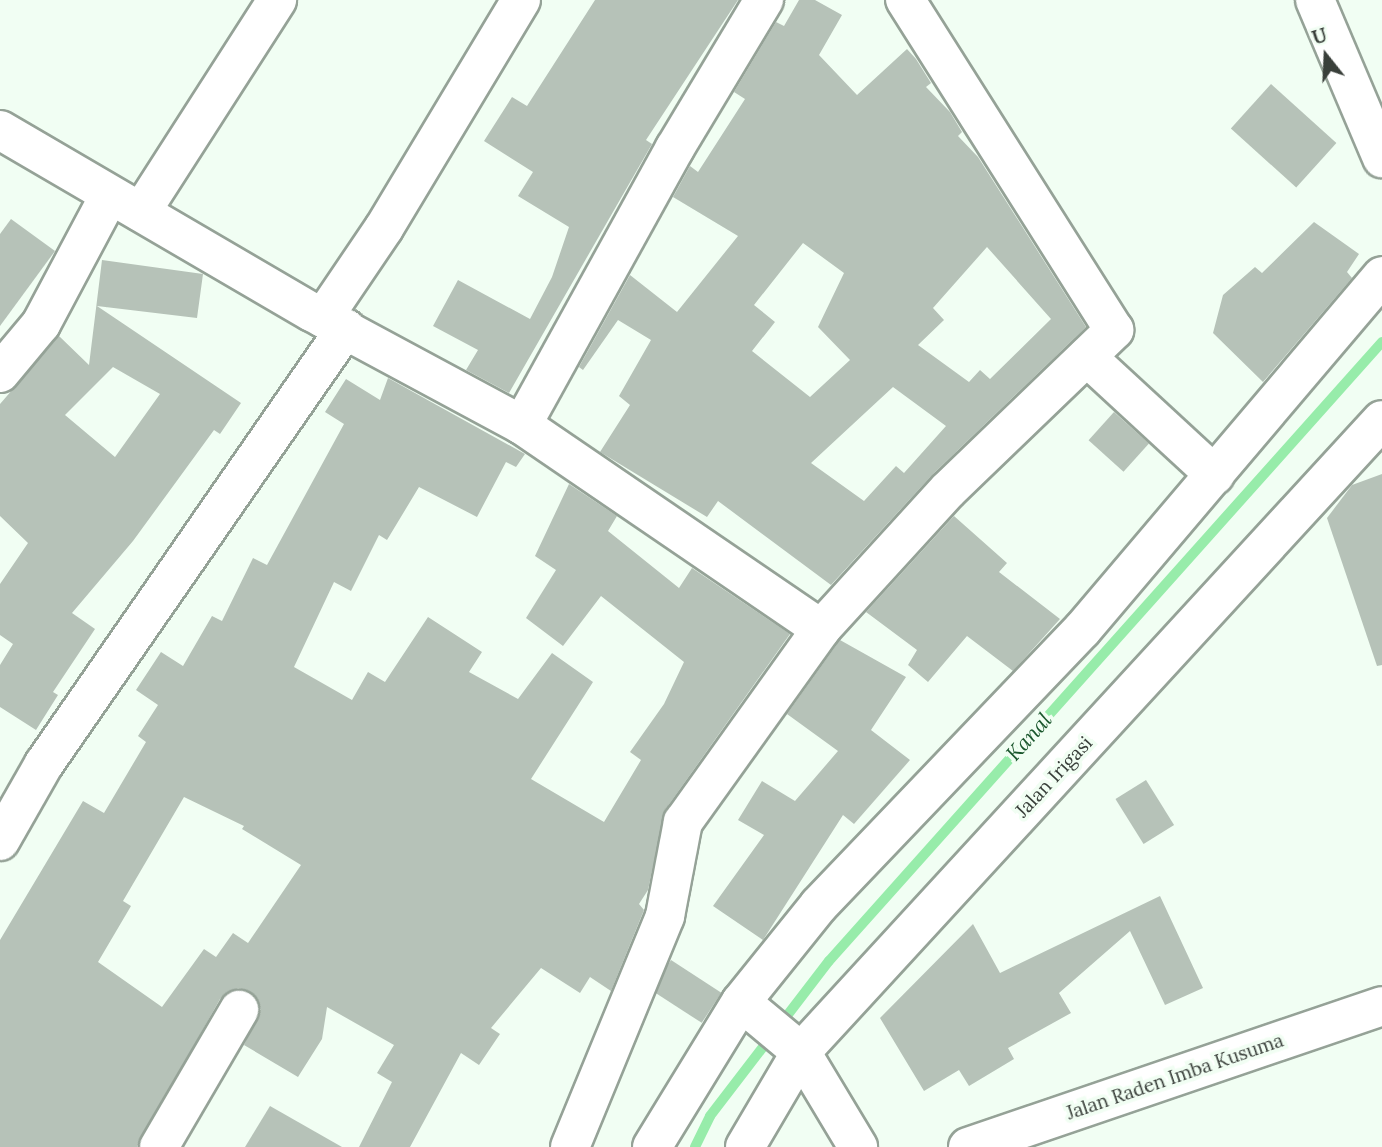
<!DOCTYPE html>
<html>
<head>
<meta charset="utf-8">
<style>
	body { margin:0 }
	#map { position:relative; width:1382px; height:1147px; overflow:hidden; background:#f1fef3; font-family:Lora,serif }
	div>[style] { position:absolute }
	.stream>* { height:10px; margin:-5px; padding:0 5px; transform-origin:5px; border-radius:5px; background:#97ecaa }
	.building>* { inset:0; background:#b6c2b8; transform-origin:0 0 }
	.roads { filter:drop-shadow(2px 0 #95a297) drop-shadow(-2px 0 #95a297) drop-shadow(0 2px #95a297) drop-shadow(0 -2px #95a297) }
	.minor>* { height:38px; margin:-19px; padding:0 19px; transform-origin:19px; border-radius:19px; background:#fff }
	span { translate:-50% -50%; white-space:nowrap; text-align:center; line-height:1.15; -webkit-text-stroke:7px #f1fef3; paint-order:stroke }
	.street-label { font-size:19px; color:#393f3a }
	.water-label { font-size:21px; color:#1b572d; font-style:italic }
	.north { position:absolute; left:1291px; top:21px; width:70px; height:70px; -webkit-text-stroke:5px #f1fef3; paint-order:stroke; rotate:342deg; font-size:19px; font-weight:700; line-height:28px; text-align:center; color:#393f3a }
	.north::after { content:''; display:block; margin:auto; width:24px; height:32px; background:#393f3a; clip-path:polygon(50% 0,100% 100%,50% 72%,0 100%) }
</style>
</head>
<body>
<div id="map">
	<div class="stream">
		<div style="left:695px;top:1147px;width:34px;rotate:-64deg"></div>
		<div style="left:710px;top:1116px;width:195px;rotate:-52.5deg"></div>
		<div style="left:829px;top:961px;width:830px;rotate:-48.22deg"></div>
	</div>
	<div class="building">
		<div style="clip-path:polygon(595px 0,738px 0,646px 140px,652px 144px,509px 393px,466px 370px,478px 350px,433px 326px,458px 280px,530px 319px,552px 277px,569px 227px,518px 196px,533px 172px,484px 141px,512px 97px,527px 106px)"></div>
		<div style="clip-path:polygon(evenodd,799px 0,815px 0,842px 15px,819px 55px,857px 95px,907px 49px,916px 59px,931px 83px,926px 87px,950px 112px,962px 132px,958px 136px,978px 157px,1086px 327px,933px 474px,831px 585px,718px 501px,707px 517px,600px 452px,630px 405px,619px 396px,651px 340px,618px 320px,583px 370px,579px 367px,630px 275px,677px 312px,738px 236px,673px 197px,690px 166px,698px 172px,745px 99px,734px 92px,776px 22px,784px 26px,799px 0,803px 243px,844px 273px,818px 327px,850px 360px,810px 397px,752px 351px,775px 322px,754px 305px,803px 243px,799px 0,987px 247px,1051px 319px,990px 379px,980px 370px,969px 382px,918px 345px,944px 320px,933px 308px,987px 247px,799px 0,893px 387px,946px 426px,904px 473px,896px 466px,864px 501px,811px 463px,893px 387px)"></div>
		<div style="left:1271px;top:84px;width:88px;height:60px;rotate:42deg"></div>
		<div style="clip-path:polygon(11px 219px,55px 251px,0 326px,0 234px)"></div>
		<div style="clip-path:polygon(1314px 222px,1359px 254px,1347px 272px,1352px 278px,1263px 382px,1213px 333px,1223px 295px,1255px 267px,1262px 273px)"></div>
		<div style="clip-path:polygon(evenodd,102px 260px,203px 274px,197px 318px,97px 306px,241px 403px,220px 434px,214px 430px,133px 541px,72px 613px,95px 629px,53px 692px,58px 695px,36px 730px,0 707px,0 665px,13px 644px,0 635px,0 584px,28px 543px,0 516px,0 404px,59px 336px,89px 365px,102px 260px,113px 367px,160px 394px,115px 457px,65px 415px,113px 367px)"></div>
		<div style="clip-path:polygon(evenodd,388px 378px,525px 454px,516px 467px,506px 462px,477px 517px,419px 487px,387px 540px,379px 535px,351px 591px,334px 582px,294px 667px,352px 700px,368px 672px,385px 682px,428px 617px,482px 652px,469px 672px,518px 699px,552px 653px,593px 682px,531px 779px,604px 822px,641px 760px,630px 752px,664px 704px,684px 662px,601px 596px,563px 646px,526px 618px,556px 570px,535px 556px,569px 484px,617px 516px,608px 531px,679px 588px,692px 568px,790px 634px,665px 810px,648px 890px,639px 904px,644px 910px,611px 991px,590px 977px,580px 993px,541px 968px,491px 1028px,500px 1034px,479px 1065px,461px 1053px,410px 1147px,359px 1147px,392px 1082px,377px 1073px,394px 1045px,327px 1007px,322px 1039px,298px 1077px,244px 1045px,261px 1009px,251px 992px,238px 988px,220px 999px,137px 1147px,0 1147px,0 940px,83px 801px,104px 813px,146px 742px,138px 736px,158px 705px,136px 690px,161px 652px,183px 666px,212px 616px,222px 621px,253px 558px,267px 565px,344px 424px,325px 412px,346px 379px,380px 400px,388px 378px,184px 797px,244px 826px,242px 829px,301px 865px,248px 943px,233px 933px,216px 957px,204px 949px,162px 1007px,98px 962px,131px 906px,123px 901px,184px 797px)"></div>
		<div style="left:1114px;top:412px;width:47px;height:38px;rotate:42deg"></div>
		<div style="clip-path:polygon(1382px 474px,1382px 665px,1377px 666px,1327px 518px,1352px 485px)"></div>
		<div style="clip-path:polygon(954px 516px,1007px 563px,999px 572px,1060px 619px,1013px 671px,967px 636px,928px 682px,908px 665px,917px 650px,866px 612px)"></div>
		<div style="clip-path:polygon(840px 640px,906px 677px,871px 730px,910px 760px,854px 824px,843px 815px,763px 940px,713px 906px,764px 835px,738px 820px,762px 781px,795px 801px,838px 751px,787px 714px)"></div>
		<div style="left:1146px;top:780px;width:53px;height:36px;rotate:58deg"></div>
		<div style="clip-path:polygon(1160px 896px,1203px 988px,1165px 1005px,1130px 931px,1059px 993px,1071px 1013px,1008px 1048px,1014px 1059px,969px 1086px,959px 1070px,924px 1091px,880px 1018px,973px 924px,1000px 973px)"></div>
		<div style="left:671px;top:960px;width:60px;height:36px;rotate:33deg"></div>
		<div style="clip-path:polygon(270px 1106px,342px 1147px,245px 1147px)"></div>
	</div>
	<div class="roads">
		<div class="minor">
			<div style="left:1315px;top:0;width:172px;rotate:67deg"></div>
			<div style="left:0;top:130px;width:361px;rotate:30.3deg"></div>
			<div style="left:312px;top:312px;width:238px;rotate:28.3deg"></div>
			<div style="left:522px;top:425px;width:362px;rotate:34.3deg"></div>
			<div style="left:141px;top:212px;width:252px;rotate:-57.3deg"></div>
			<div style="left:323px;top:318px;width:109px;rotate:-55.9deg"></div>
			<div style="left:384px;top:228px;width:266px;rotate:-59deg"></div>
			<div style="left:1087px;top:357px;width:174px;rotate:42.7deg"></div>
			<div style="left:0;top:373px;width:64px;rotate:-50.1deg"></div>
			<div style="left:41px;top:324px;width:145px;rotate:-62deg"></div>
			<div style="left:522px;top:425px;width:316px;rotate:-61.1deg"></div>
			<div style="left:675px;top:148px;width:173px;rotate:-59deg"></div>
			<div style="left:0;top:841px;width:89px;rotate:-60.3deg"></div>
			<div style="left:44px;top:764px;width:530px;rotate:-55.29deg"></div>
			<div style="left:741px;top:1002px;width:78px;rotate:39.8deg"></div>
			<div style="left:801px;top:1052px;width:111px;rotate:59deg"></div>
			<div style="left:159px;top:1147px;width:159px;rotate:-59.7deg"></div>
			<div style="left:570px;top:1147px;width:250px;rotate:-67.6deg"></div>
			<div style="left:665px;top:916px;width:96px;rotate:-79.2deg"></div>
			<div style="left:683px;top:822px;width:237px;rotate:-54.4deg"></div>
			<div style="left:821px;top:629px;width:188px;rotate:-47.6deg"></div>
			<div style="left:948px;top:490px;width:231px;rotate:-43.9deg"></div>
			<div style="left:1114px;top:330px;width:391px;rotate:-122.3deg"></div>
			<div style="left:652px;top:1147px;width:170px;rotate:-58.5deg"></div>
			<div style="left:741px;top:1002px;width:124px;rotate:-51.2deg"></div>
			<div style="left:819px;top:905px;width:381px;rotate:-46.3deg"></div>
			<div style="left:1082px;top:630px;width:464px;rotate:-49.7deg"></div>
			<div style="left:745px;top:1147px;width:110px;rotate:-59.5deg"></div>
			<div style="left:801px;top:1052px;width:858px;rotate:-47.41deg"></div>
			<div style="left:968px;top:1147px;width:437px;rotate:-18.8deg"></div>
		</div>
	</div>
	<div class="street-label">
		<span style="left:1054px;top:777px;rotate:-47deg">Jalan Irigasi</span>
		<span style="left:1175px;top:1077px;rotate:-19deg">Jalan Raden Imba Kusuma</span>
	</div>
	<div class="water-label">
		<span style="left:1029px;top:737px;rotate:-48deg">Kanal</span>
	</div>
	<div class="north">U</div>
</div>
</body>
</html>
